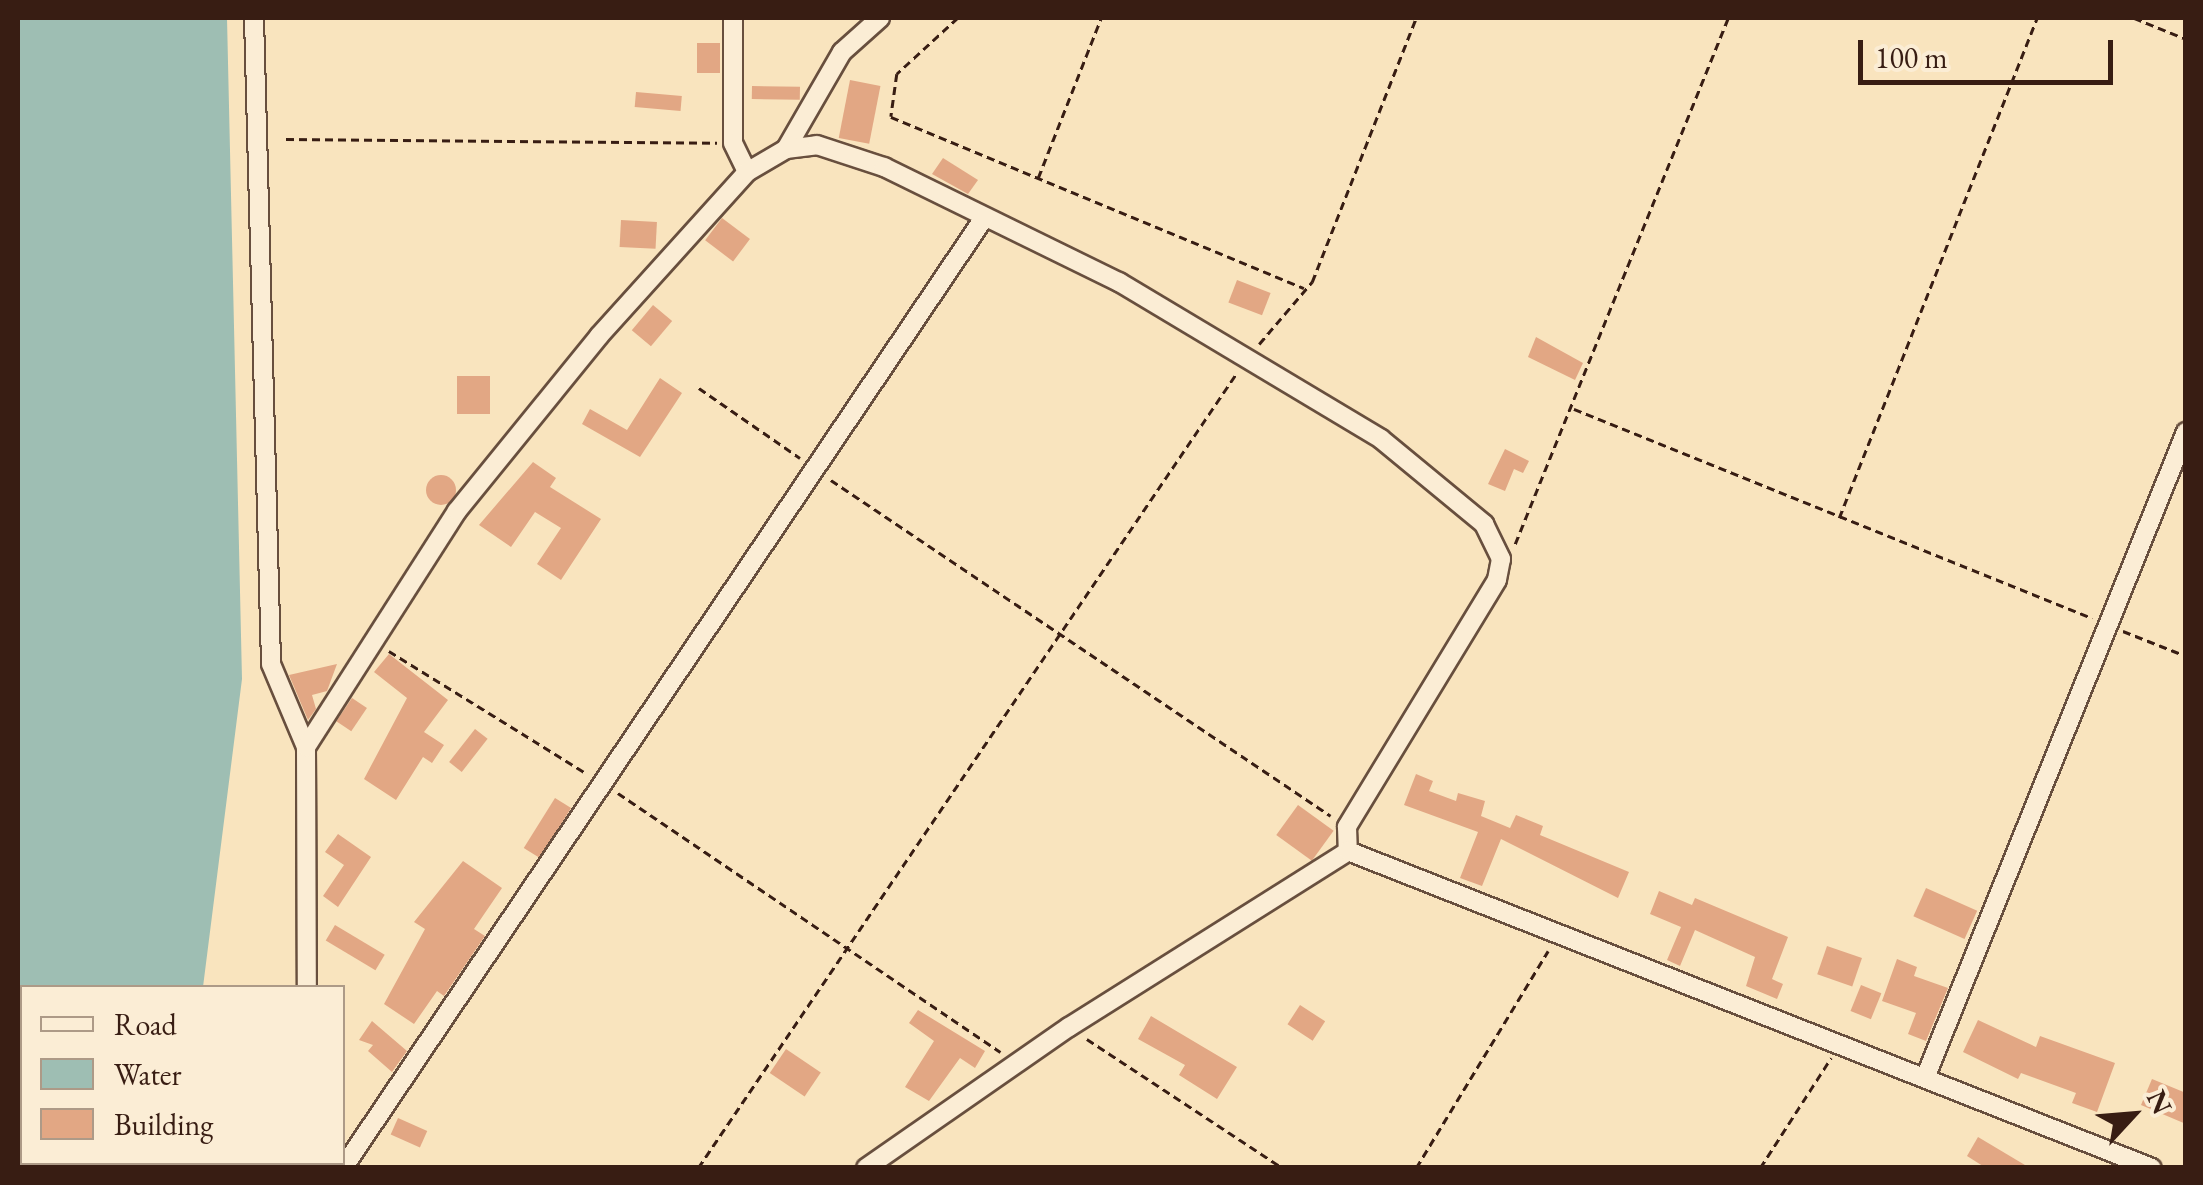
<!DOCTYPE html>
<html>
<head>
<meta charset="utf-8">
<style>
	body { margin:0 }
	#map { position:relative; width:2203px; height:1185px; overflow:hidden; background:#f9e4be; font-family:"EB Garamond",serif }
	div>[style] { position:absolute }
	.water>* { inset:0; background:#9ebeb3 }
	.building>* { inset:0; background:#e2a784; transform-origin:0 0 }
	.round { border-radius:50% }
	.path>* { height:2.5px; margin-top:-1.25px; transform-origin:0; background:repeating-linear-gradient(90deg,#381d13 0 8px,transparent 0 13px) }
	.roads { filter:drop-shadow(2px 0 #684f3e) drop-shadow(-2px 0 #684f3e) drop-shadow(0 2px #684f3e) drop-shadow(0 -2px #684f3e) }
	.minor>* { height:18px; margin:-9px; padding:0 9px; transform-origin:9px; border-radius:9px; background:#fbedd5 }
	span { translate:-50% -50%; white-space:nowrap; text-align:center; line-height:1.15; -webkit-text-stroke:8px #fbedd5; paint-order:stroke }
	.frame { position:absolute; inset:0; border:20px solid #381d13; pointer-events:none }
	.legend { position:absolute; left:20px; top:985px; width:325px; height:180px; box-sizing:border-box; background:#fbedd5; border:2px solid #ad9a87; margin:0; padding:12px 18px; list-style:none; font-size:30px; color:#381d13 }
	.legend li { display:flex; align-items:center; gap:20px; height:50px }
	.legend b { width:50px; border:2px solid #ad9a87 }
	.north { position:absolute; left:2083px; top:1065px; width:100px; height:100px; -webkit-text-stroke:8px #fbedd5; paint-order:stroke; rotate:64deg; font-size:28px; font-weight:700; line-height:40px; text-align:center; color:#381d13 }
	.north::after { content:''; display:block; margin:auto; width:35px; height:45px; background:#381d13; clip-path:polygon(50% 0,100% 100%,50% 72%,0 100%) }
	.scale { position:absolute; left:1858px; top:40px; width:255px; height:45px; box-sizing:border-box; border:5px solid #381d13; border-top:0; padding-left:12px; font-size:30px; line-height:35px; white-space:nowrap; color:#381d13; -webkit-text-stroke:8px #fbedd5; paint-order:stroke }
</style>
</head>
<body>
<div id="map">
	<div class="water">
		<div style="clip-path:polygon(18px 18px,227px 18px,242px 679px,203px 987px,22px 988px,22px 1162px,181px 1163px,181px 1167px,18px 1167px)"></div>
	</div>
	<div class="building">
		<div style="left:697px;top:43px;width:23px;height:30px"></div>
		<div style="left:850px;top:80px;width:31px;height:59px;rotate:11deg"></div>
		<div style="left:752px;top:86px;width:48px;height:13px;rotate:1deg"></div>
		<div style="left:636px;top:92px;width:46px;height:15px;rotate:5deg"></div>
		<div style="clip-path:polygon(943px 158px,978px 180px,968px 194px,932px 174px)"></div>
		<div style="left:722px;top:218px;width:35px;height:28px;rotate:37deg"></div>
		<div style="left:621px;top:220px;width:36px;height:27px;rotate:3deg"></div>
		<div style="left:1237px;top:280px;width:36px;height:24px;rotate:21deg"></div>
		<div style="left:653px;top:305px;width:25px;height:33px;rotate:40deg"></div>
		<div style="clip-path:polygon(1536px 337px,1583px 363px,1575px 380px,1528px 357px)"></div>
		<div style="left:457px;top:376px;width:33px;height:38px"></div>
		<div style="clip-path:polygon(660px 378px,682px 393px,640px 457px,582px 424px,590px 409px,627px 430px)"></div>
		<div style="clip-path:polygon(1505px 449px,1529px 461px,1523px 473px,1514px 469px,1505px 491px,1488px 484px)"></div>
		<div style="clip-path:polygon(533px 462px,556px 478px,550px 487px,601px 519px,561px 580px,537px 564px,561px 528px,535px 512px,511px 547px,479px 525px)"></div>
		<div class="round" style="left:426px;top:475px;width:30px;height:30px"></div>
		<div style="clip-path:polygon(389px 654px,448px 700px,424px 732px,444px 745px,432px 763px,423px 757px,396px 800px,364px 779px,407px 698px,374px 672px)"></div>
		<div style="clip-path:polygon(337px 664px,327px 691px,312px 695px,316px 709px,308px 720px,289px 675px)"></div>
		<div style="left:352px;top:698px;width:18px;height:28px;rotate:34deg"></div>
		<div style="left:475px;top:729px;width:16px;height:42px;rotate:38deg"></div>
		<div style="clip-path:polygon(1416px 774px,1433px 781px,1429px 791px,1456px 801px,1458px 793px,1485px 801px,1481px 816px,1510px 828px,1516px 815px,1543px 826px,1540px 835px,1629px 872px,1618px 898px,1501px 839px,1482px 886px,1460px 878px,1478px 832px,1404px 805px)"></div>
		<div style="left:555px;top:798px;width:19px;height:59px;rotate:32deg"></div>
		<div style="left:1298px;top:805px;width:44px;height:37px;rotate:36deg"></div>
		<div style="clip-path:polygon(338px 834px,371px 857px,338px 907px,323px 896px,344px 865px,325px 852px)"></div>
		<div style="clip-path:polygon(463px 861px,502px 888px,474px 929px,485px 936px,444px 996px,437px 991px,414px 1024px,384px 1004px,425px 929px,414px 922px)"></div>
		<div style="left:1926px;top:888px;width:56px;height:31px;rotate:24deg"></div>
		<div style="clip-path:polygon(1659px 891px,1692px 905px,1695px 898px,1788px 937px,1772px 979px,1783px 984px,1777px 999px,1746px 986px,1755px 957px,1695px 930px,1680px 966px,1667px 960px,1681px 927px,1650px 914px)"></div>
		<div style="left:335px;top:925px;width:58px;height:18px;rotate:31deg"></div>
		<div style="left:1827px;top:946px;width:37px;height:30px;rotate:19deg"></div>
		<div style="clip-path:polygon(1897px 959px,1917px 967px,1914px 976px,1948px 988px,1926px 1041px,1908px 1034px,1916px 1013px,1882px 1001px)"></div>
		<div style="left:1861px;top:985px;width:22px;height:28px;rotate:22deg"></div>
		<div style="left:1300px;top:1005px;width:30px;height:23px;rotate:33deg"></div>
		<div style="clip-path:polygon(918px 1010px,985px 1051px,975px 1068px,960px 1058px,929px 1101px,905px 1087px,934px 1041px,909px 1023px)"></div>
		<div style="clip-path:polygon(1151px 1016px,1237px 1067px,1217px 1099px,1179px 1075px,1185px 1065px,1138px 1039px)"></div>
		<div style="clip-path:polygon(1978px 1020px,2036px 1047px,2040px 1036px,2115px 1063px,2097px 1112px,2072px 1103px,2076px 1093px,2021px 1073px,2018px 1079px,1963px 1052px)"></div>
		<div style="clip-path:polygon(372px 1021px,407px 1051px,392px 1072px,368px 1051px,373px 1045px,359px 1040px)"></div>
		<div style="left:786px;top:1049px;width:42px;height:29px;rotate:34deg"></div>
		<div style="clip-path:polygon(2152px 1079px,2186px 1093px,2186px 1124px,2141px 1105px)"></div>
		<div style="left:398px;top:1118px;width:32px;height:18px;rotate:24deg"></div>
		<div style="clip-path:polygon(1978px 1137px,2030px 1168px,1986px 1168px,1967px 1156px)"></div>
	</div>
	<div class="path">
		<div style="left:958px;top:18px;width:83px;rotate:137.4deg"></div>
		<div style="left:897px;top:74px;width:43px;rotate:97.9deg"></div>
		<div style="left:891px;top:117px;width:447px;rotate:22.5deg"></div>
		<div style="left:2134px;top:18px;width:56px;rotate:22deg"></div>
		<div style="left:286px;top:139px;width:431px;rotate:0.5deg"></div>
		<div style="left:1038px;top:178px;width:172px;rotate:-68.5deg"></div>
		<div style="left:1259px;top:344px;width:82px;rotate:-49.5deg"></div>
		<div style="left:1312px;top:282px;width:284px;rotate:-68.5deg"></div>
		<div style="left:699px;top:388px;width:123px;rotate:34.7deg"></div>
		<div style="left:1574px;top:409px;width:559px;rotate:21.97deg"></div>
		<div style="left:831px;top:480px;width:602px;rotate:33.9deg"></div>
		<div style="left:1839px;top:518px;width:538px;rotate:-68.4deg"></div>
		<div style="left:1515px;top:544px;width:567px;rotate:-67.95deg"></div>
		<div style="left:2123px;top:631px;width:68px;rotate:21.6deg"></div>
		<div style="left:389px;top:651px;width:232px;rotate:31.8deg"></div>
		<div style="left:618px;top:793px;width:462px;rotate:34.1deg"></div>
		<div style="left:1087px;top:1039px;width:235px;rotate:33.4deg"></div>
		<div style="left:698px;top:1168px;width:959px;rotate:-55.88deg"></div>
		<div style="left:1416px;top:1168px;width:254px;rotate:-58.7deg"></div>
		<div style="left:1760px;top:1168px;width:131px;rotate:-57.2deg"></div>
	</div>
	<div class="roads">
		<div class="minor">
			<div style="left:254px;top:18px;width:646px;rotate:88.49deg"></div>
			<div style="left:271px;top:664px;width:90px;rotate:67.1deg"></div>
			<div style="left:306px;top:747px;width:241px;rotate:89.8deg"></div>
			<div style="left:733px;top:18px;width:125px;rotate:90deg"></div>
			<div style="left:733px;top:143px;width:32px;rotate:64deg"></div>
			<div style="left:786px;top:149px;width:112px;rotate:-60deg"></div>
			<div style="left:842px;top:52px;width:51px;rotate:-41.8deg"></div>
			<div style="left:306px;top:747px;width:280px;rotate:-57.4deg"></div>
			<div style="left:457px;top:511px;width:225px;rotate:-50.9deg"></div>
			<div style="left:599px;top:336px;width:221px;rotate:-47.9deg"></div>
			<div style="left:747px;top:172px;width:45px;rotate:-30.5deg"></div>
			<div style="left:786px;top:149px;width:31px;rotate:-7deg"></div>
			<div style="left:817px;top:145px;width:71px;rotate:18.2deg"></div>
			<div style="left:884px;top:167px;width:262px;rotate:26.1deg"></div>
			<div style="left:1119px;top:282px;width:305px;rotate:30.9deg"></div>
			<div style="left:1381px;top:439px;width:134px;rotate:39.5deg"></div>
			<div style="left:1484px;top:524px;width:39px;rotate:64deg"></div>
			<div style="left:1501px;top:559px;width:21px;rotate:101deg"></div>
			<div style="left:1497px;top:580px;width:289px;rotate:121.3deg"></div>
			<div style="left:1347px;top:827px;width:24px;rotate:88deg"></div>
			<div style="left:1925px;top:1078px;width:697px;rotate:-68deg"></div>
			<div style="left:311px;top:1162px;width:6px;rotate:81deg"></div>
			<div style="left:343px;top:1168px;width:1146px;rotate:-55.99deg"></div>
			<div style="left:866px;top:1168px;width:247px;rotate:-34.8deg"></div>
			<div style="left:1069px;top:1027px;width:330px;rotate:-32.2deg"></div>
			<div style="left:1348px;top:851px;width:864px;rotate:21.52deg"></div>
		</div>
	</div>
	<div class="frame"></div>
	<ul class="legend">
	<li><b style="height:12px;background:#fbedd5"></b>Road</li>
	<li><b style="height:28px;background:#9ebeb3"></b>Water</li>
	<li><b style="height:28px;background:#e2a784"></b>Building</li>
	</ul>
	<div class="north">N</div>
	<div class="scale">100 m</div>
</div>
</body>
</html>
